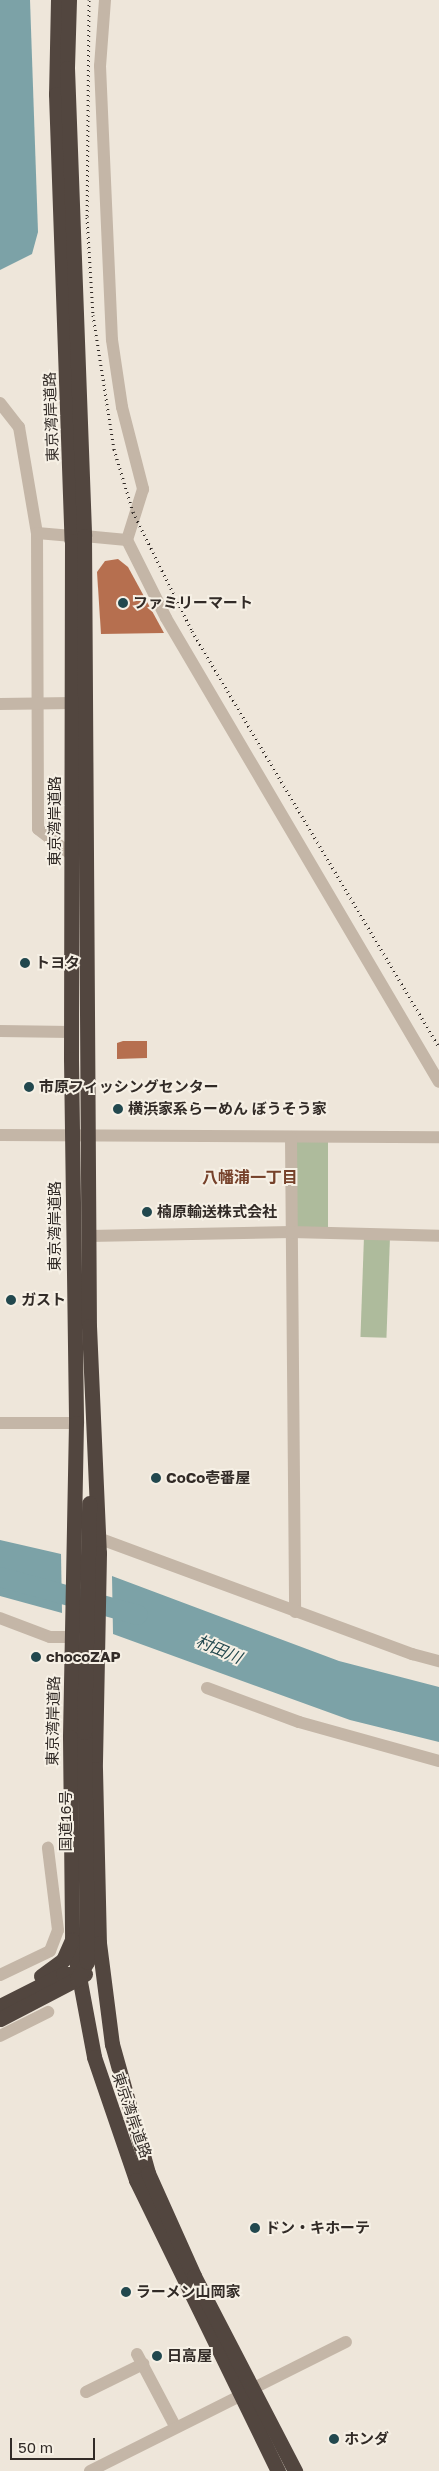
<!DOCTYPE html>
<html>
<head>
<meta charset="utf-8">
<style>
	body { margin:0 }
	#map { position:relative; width:439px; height:2471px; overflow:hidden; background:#eee6da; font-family:"Golos Text","Noto Sans JP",sans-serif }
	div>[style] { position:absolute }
	.green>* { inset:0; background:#aebb9c; transform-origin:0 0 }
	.water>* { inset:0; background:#7ca2a7 }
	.river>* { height:20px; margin:-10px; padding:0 10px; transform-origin:10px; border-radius:10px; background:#7ca2a7 }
	.building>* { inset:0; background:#b66f4f }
	.minor>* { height:12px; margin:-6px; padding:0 6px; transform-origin:6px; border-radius:6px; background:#c4b6a7 }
	.highway>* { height:15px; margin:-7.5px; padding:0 7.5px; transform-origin:7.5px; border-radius:7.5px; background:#52463f }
	.rail>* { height:3px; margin-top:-1.5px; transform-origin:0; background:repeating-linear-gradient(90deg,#322b27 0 1px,transparent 0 5px) }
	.dots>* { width:14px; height:14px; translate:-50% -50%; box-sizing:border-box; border:2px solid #f6f0e5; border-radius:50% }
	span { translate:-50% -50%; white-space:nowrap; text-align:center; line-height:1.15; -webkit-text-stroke:4px #f6f0e5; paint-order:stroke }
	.street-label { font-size:15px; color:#322b27 }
	.poi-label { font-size:15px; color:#322b27; font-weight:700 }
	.left { translate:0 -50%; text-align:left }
	.neighbourhood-label { font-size:16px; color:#76412a; font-weight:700 }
	.water-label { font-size:16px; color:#22484e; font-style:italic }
	.scale { position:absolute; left:10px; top:2438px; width:85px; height:22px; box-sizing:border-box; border:2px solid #322b27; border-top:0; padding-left:6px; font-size:15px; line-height:18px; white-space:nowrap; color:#322b27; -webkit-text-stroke:4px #f6f0e5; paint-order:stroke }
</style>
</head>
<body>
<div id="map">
	<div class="green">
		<div style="left:292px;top:1139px;width:36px;height:92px"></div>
		<div style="left:364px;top:1236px;width:26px;height:101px;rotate:2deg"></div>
	</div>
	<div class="water">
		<div style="clip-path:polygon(0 0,30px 0,38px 232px,32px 254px,0 270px)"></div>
		<div style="clip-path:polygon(0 1540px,61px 1554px,62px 1613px,0 1596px)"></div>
		<div style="clip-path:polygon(112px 1576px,339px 1661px,439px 1687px,439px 1742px,350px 1720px,113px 1634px)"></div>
	</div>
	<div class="river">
		<div style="left:0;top:1577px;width:143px;rotate:15.4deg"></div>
	</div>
	<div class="building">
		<div style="clip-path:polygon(118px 559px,128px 567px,164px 633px,101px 634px,97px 572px,105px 561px)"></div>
		<div style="clip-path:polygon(123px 1041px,147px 1041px,147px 1058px,117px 1059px,117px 1043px)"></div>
	</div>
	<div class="minor">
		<div style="left:105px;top:0;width:66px;rotate:94.3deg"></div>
		<div style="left:100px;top:66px;width:274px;rotate:87.5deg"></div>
		<div style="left:112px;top:340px;width:68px;rotate:81.5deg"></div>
		<div style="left:122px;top:407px;width:85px;rotate:75.6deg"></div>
		<div style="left:143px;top:489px;width:53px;rotate:107.4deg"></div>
		<div style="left:127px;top:540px;width:87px;rotate:63.4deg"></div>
		<div style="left:166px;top:618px;width:538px;rotate:59.53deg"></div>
		<div style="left:0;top:403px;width:31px;rotate:52deg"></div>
		<div style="left:19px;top:427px;width:108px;rotate:80.4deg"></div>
		<div style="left:37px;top:533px;width:296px;rotate:89.8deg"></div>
		<div style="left:38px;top:829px;width:44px;rotate:37.6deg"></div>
		<div style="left:37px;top:533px;width:35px;rotate:5deg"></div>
		<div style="left:84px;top:536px;width:43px;rotate:5.3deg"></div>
		<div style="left:0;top:704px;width:73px;rotate:-0.8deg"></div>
		<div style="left:0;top:1031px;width:71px;rotate:0.8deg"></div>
		<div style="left:0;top:1135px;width:439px;rotate:0.3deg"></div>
		<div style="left:291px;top:1138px;width:474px;rotate:89.5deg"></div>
		<div style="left:89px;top:1236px;width:202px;rotate:-1.1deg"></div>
		<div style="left:291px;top:1232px;width:148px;rotate:1.5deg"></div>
		<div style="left:0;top:1423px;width:76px"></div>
		<div style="left:98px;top:1538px;width:335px;rotate:20.3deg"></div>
		<div style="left:412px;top:1654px;width:28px;rotate:15deg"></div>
		<div style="left:0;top:1618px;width:53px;rotate:20.8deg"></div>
		<div style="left:50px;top:1637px;width:22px"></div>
		<div style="left:207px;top:1688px;width:98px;rotate:20.3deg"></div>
		<div style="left:299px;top:1722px;width:145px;rotate:15.6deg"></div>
		<div style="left:0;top:1975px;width:55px;rotate:-25.6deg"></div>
		<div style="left:50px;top:1951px;width:22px;rotate:-69deg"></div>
		<div style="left:58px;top:1930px;width:83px;rotate:-97deg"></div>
		<div style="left:0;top:2036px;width:54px;rotate:-26.6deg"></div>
		<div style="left:137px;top:2354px;width:81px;rotate:62.2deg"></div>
		<div style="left:252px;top:2389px;width:105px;rotate:-26.6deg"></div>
		<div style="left:86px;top:2392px;width:64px;rotate:-26.2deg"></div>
		<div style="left:90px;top:2471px;width:170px;rotate:-26.6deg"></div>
	</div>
	<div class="highway">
		<div style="left:58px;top:0;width:94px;rotate:91.2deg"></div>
		<div style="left:56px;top:94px;width:447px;rotate:88deg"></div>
		<div style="left:72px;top:541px;width:518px;rotate:90.11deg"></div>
		<div style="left:71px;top:1059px;width:364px;rotate:89.2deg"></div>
		<div style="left:76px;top:1423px;width:314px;rotate:91.1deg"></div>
		<div style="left:70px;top:1737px;width:202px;rotate:89.4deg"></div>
		<div style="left:72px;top:1939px;width:120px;rotate:79.4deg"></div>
		<div style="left:94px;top:2057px;width:130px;rotate:71.1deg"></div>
		<div style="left:136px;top:2180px;width:324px;rotate:64deg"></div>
		<div style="left:69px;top:0;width:68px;rotate:91.7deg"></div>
		<div style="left:67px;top:68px;width:468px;rotate:87.9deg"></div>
		<div style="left:84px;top:536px;width:790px;rotate:89.64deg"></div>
		<div style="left:89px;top:1326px;width:227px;rotate:87.5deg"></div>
		<div style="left:99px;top:1553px;width:216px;rotate:91.1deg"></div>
		<div style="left:95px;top:1769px;width:174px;rotate:88.7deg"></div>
		<div style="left:99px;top:1943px;width:102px;rotate:82.7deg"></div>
		<div style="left:112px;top:2044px;width:134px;rotate:74.4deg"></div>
		<div style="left:148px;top:2173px;width:113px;rotate:65.9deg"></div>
		<div style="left:194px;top:2276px;width:220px;rotate:62.6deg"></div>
		<div style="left:41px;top:1976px;width:27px;rotate:-36deg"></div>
		<div style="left:63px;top:1960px;width:22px;rotate:-66deg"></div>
		<div style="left:0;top:2006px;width:71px;rotate:-26.9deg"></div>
		<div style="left:63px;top:1974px;width:22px"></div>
		<div style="left:0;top:2019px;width:87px;rotate:-27.5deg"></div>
		<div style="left:77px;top:1979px;width:20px;rotate:-60deg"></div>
		<div style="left:87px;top:1962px;width:230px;rotate:-90.7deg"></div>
		<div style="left:84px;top:1732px;width:229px;rotate:-88.7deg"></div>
	</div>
	<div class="rail">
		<div style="left:89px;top:0;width:217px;rotate:90.5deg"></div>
		<div style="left:87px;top:217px;width:98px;rotate:86.5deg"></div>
		<div style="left:93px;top:315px;width:136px;rotate:81.1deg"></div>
		<div style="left:114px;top:449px;width:66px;rotate:73.2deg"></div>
		<div style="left:133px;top:512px;width:133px;rotate:63.6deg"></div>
		<div style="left:192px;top:631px;width:484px;rotate:59.3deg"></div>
	</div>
	<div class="dots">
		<div style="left:123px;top:603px;background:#22484e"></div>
		<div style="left:25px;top:963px;background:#22484e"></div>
		<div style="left:29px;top:1087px;background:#22484e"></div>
		<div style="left:118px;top:1109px;background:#22484e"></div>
		<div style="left:147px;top:1212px;background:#22484e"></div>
		<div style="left:11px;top:1300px;background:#22484e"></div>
		<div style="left:156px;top:1478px;background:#22484e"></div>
		<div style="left:36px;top:1657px;background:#22484e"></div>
		<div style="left:255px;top:2228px;background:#22484e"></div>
		<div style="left:126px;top:2292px;background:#22484e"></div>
		<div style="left:157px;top:2356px;background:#22484e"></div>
		<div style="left:334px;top:2439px;background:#22484e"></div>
	</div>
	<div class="street-label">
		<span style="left:51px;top:417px;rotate:-92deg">東京湾岸道路</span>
		<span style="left:55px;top:821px;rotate:-90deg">東京湾岸道路</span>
		<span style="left:55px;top:1226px;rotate:-90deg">東京湾岸道路</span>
		<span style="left:53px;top:1721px;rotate:-89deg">東京湾岸道路</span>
		<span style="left:66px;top:1821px;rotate:-90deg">国道16号</span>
		<span style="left:132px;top:2115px;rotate:71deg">東京湾岸道路</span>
	</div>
	<div class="poi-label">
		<span class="left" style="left:133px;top:603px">ファミリーマート</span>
		<span class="left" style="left:35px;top:963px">トヨタ</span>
		<span class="left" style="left:39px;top:1087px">市原フィッシングセンター</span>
		<span class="left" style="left:128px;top:1109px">横浜家系らーめん ぼうそう家</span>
		<span class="left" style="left:157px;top:1212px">楠原輸送株式会社</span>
		<span class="left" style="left:21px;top:1300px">ガスト</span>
		<span class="left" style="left:166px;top:1478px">CoCo壱番屋</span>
		<span class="left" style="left:46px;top:1657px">chocoZAP</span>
		<span class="left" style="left:265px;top:2228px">ドン・キホーテ</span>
		<span class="left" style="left:136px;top:2292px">ラーメン山岡家</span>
		<span class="left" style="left:167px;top:2356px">日高屋</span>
		<span class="left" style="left:344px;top:2439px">ホンダ</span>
	</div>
	<div class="neighbourhood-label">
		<span style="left:250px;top:1177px">八幡浦一丁目</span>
	</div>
	<div class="water-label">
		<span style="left:219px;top:1649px;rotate:23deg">村田川</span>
	</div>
	<div class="scale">50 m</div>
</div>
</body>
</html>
